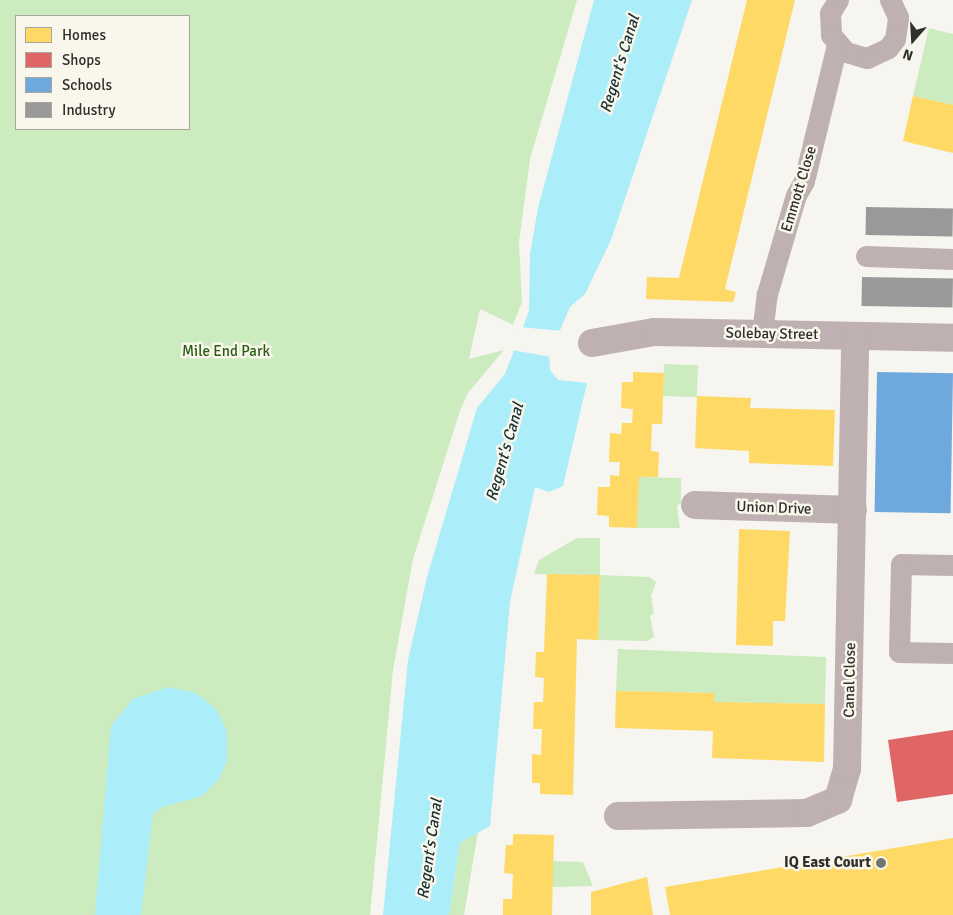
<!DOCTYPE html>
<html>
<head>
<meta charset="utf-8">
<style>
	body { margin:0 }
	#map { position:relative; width:953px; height:915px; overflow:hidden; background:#f6f5ef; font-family:Signika,sans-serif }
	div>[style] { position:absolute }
	.green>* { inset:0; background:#ccebbf; transform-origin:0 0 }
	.water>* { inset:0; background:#abedf9 }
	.pier>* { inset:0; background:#f6f5ef }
	.homes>* { inset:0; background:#ffd966 }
	.shops>* { inset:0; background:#e06666 }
	.schools>* { inset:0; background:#6fa8dc; transform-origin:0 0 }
	.industry>* { inset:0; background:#999; transform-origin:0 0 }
	.lane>* { height:21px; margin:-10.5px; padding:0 10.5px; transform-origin:10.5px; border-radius:10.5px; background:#bfb1b1 }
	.street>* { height:28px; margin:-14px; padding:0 14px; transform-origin:14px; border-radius:14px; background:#bfb1b1 }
	.dots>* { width:14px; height:14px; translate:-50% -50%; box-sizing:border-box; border:2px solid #f9f6ec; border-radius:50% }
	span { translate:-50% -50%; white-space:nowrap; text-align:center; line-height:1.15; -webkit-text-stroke:5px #f9f6ec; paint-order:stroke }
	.street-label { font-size:15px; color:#302f2b }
	.park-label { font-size:15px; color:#285c12 }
	.poi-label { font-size:15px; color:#302f2b; font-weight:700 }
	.right { translate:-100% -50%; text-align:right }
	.water-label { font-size:16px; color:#193034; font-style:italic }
	.legend { position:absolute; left:15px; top:15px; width:175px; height:115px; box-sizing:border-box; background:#f9f6ec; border:1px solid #a9a69f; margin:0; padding:6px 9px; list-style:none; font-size:15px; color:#302f2b }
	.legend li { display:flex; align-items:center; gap:10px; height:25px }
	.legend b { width:25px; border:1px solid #a9a69f }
	.north { position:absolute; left:888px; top:15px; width:50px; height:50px; -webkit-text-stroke:4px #f9f6ec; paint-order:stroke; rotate:199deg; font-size:14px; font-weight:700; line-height:20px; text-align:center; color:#302f2b }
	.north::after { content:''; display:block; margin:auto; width:18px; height:22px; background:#302f2b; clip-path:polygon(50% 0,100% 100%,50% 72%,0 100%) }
</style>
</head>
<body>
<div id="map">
	<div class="green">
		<div style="clip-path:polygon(evenodd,0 0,577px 0,530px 159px,519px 242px,522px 302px,513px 325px,480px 309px,469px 359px,504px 350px,468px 393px,461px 408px,413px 559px,393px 670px,370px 915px,0 915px,0 0,16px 16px,189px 16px,189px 129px,16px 129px,16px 16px)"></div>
		<div style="clip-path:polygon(929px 28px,953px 34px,953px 105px,913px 96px)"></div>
		<div style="left:664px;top:364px;width:34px;height:32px;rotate:2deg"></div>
		<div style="clip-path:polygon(639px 477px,681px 478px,681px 503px,677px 506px,680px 528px,637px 528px)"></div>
		<div style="clip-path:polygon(577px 538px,600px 538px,600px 575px,649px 577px,656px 582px,651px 596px,654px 613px,650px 616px,654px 637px,647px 641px,598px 640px,600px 575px,534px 574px,539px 560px)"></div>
		<div style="clip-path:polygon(618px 649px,826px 657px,825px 704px,714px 702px,714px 693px,616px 691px)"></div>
		<div style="clip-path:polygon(478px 832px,464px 915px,449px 915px,460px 843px)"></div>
		<div style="clip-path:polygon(553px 861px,583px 862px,593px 886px,552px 887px)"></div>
	</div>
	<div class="water">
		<div style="clip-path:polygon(594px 0,692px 0,611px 240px,585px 294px,570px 307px,549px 356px,550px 370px,558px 380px,587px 383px,563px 486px,549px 492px,535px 487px,510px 602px,490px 826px,460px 843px,449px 915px,383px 915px,408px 660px,427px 577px,477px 408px,505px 374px,529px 311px,530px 254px,538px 208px)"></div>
		<div style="clip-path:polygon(168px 687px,196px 693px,217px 710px,227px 731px,227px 761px,219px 779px,202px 796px,162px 807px,153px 814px,141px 915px,95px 915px,111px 726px,133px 699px)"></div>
	</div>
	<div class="pier">
		<div style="clip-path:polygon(520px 327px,563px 331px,551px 357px,512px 350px)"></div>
	</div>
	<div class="homes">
		<div style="clip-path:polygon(747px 0,795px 0,725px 289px,736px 292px,733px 302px,646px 299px,647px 277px,679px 278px)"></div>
		<div style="clip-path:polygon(913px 96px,953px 105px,953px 153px,903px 141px)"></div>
		<div style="clip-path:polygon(633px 372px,664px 373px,662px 424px,652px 424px,651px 451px,659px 452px,658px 477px,639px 477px,637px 528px,609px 527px,609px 516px,597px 515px,598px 487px,610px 487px,610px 475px,619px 476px,620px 462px,609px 462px,610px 433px,621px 434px,622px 423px,632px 423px,633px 409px,621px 408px,622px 382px,633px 382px)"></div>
		<div style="clip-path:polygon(697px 396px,751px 398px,750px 408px,835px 410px,833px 466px,749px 463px,749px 451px,695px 448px)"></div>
		<div style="clip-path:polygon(739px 529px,790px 531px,785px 621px,773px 621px,773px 646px,736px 645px)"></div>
		<div style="clip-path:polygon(547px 574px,600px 575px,598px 640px,577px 639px,573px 795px,540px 794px,540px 783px,532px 783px,532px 754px,541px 755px,542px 729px,533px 729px,534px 702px,543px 702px,544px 678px,535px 677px,536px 652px,544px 652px)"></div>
		<div style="clip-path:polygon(616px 691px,714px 693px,714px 702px,825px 704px,824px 762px,712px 758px,713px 731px,615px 728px)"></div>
		<div style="clip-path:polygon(513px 834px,554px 835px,552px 915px,503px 915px,503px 899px,512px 899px,513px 874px,504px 873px,506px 845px,513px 845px)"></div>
		<div style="clip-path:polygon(953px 838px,953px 915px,670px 915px,665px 887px)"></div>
		<div style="clip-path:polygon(647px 877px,653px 915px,591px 915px,591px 892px)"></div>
	</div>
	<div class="shops">
		<div style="clip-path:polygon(953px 730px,953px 794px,897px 802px,888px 740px)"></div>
	</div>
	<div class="schools">
		<div style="left:877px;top:372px;width:76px;height:140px;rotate:1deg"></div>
	</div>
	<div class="industry">
		<div style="left:866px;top:207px;width:87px;height:28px;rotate:1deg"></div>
		<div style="left:862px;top:277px;width:91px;height:29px;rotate:1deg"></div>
	</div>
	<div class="lane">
		<div style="left:838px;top:0;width:15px;rotate:122deg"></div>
		<div style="left:830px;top:13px;width:22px;rotate:87deg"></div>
		<div style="left:831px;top:35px;width:23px;rotate:49deg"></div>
		<div style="left:846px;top:52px;width:22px;rotate:16deg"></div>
		<div style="left:867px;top:58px;width:23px;rotate:-25deg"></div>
		<div style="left:888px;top:48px;width:11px;rotate:-52deg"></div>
		<div style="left:895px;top:39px;width:22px;rotate:-82deg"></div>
		<div style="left:898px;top:17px;width:19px;rotate:-115deg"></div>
		<div style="left:866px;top:256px;width:87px;rotate:2deg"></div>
		<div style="left:762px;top:333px;width:39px;rotate:-83deg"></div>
		<div style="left:767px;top:294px;width:103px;rotate:-73.7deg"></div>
		<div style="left:796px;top:195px;width:16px;rotate:-60deg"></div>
		<div style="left:804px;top:181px;width:140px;rotate:-76.4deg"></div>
		<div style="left:953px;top:565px;width:52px;rotate:-178.9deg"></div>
		<div style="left:901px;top:564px;width:88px;rotate:91.3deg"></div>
		<div style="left:899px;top:652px;width:54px;rotate:1.1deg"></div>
	</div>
	<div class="street">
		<div style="left:592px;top:343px;width:63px;rotate:-10.1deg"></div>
		<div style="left:654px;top:332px;width:299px;rotate:1.1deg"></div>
		<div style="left:695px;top:505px;width:158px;rotate:1.8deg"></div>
		<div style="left:618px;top:816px;width:189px;rotate:-0.9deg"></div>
		<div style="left:807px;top:813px;width:34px;rotate:-23deg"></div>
		<div style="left:838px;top:800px;width:32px;rotate:-74deg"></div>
		<div style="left:847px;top:769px;width:433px;rotate:-88.9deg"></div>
	</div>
	<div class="dots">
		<div style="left:881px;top:863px;background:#757470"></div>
	</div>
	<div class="street-label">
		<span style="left:799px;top:189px;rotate:-73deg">Emmott Close</span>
		<span style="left:772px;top:334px;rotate:1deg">Solebay Street</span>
		<span style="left:774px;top:508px;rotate:2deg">Union Drive</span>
		<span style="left:850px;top:680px;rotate:-89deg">Canal Close</span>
	</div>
	<div class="park-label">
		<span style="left:226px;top:352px">Mile End Park</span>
	</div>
	<div class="poi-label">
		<span class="right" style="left:871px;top:863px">IQ East Court</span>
	</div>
	<div class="water-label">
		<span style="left:620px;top:64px;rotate:-73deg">Regent's Canal</span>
		<span style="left:505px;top:452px;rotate:-74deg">Regent's Canal</span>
		<span style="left:430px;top:849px;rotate:-82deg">Regent's Canal</span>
	</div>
	<ul class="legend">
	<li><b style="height:14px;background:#ffd966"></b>Homes</li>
	<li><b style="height:14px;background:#e06666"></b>Shops</li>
	<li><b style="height:14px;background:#6fa8dc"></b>Schools</li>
	<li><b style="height:14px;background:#999"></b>Industry</li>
	</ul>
	<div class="north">N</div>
</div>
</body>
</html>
